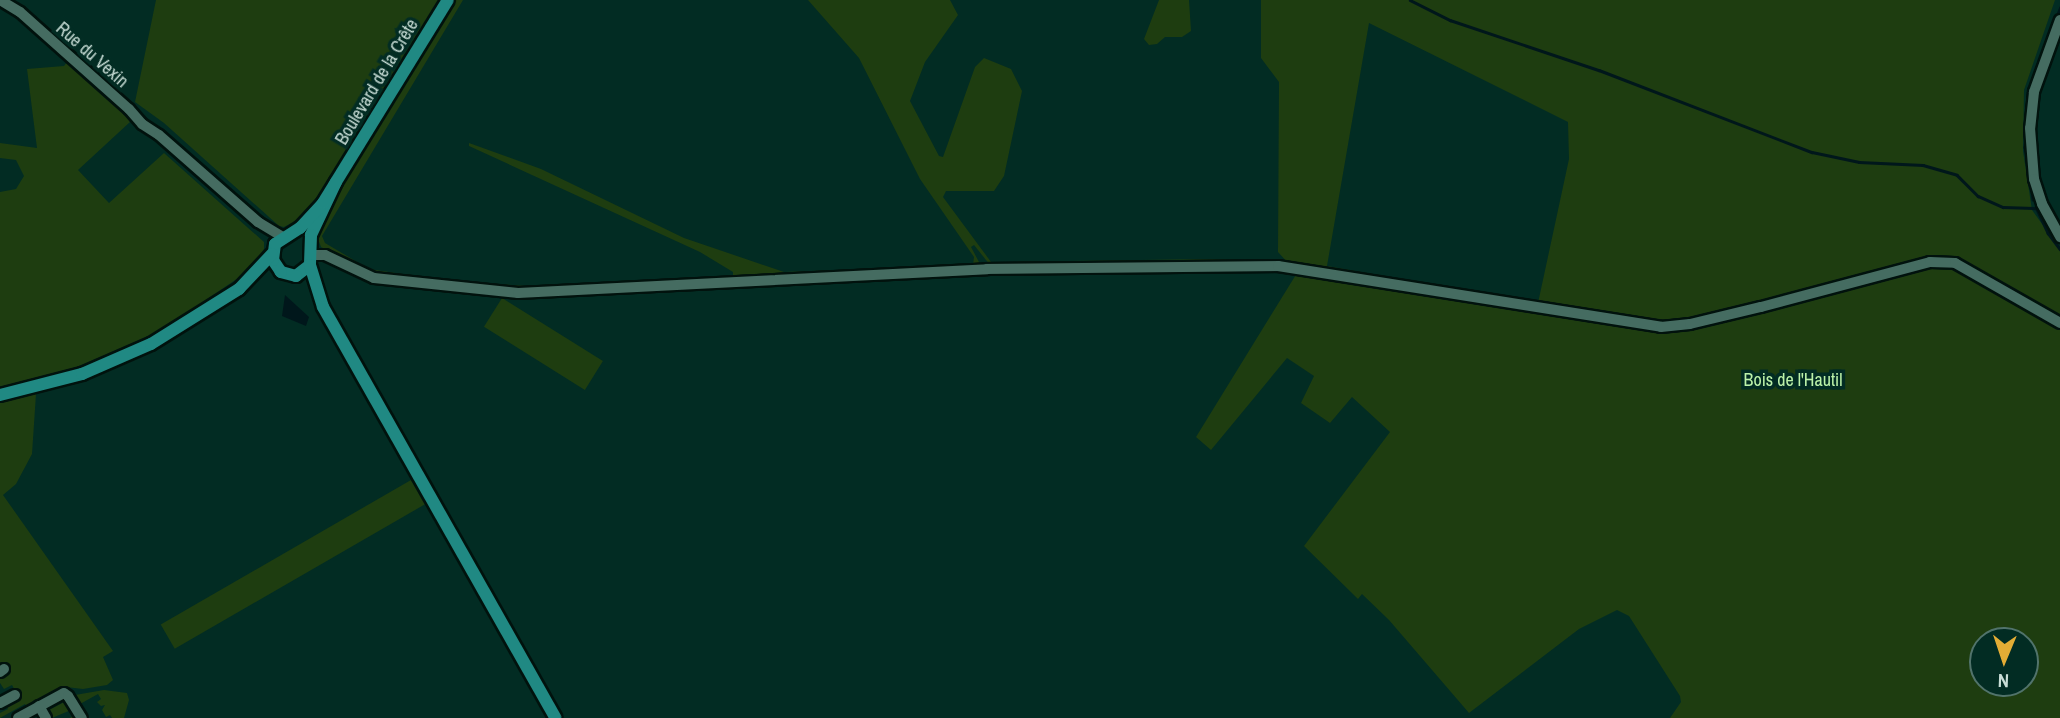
<!DOCTYPE html>
<html>
<head>
<meta charset="utf-8">
<style>
	body { margin:0 }
	#map { position:relative; width:2060px; height:718px; overflow:hidden; background:#022c23; font-family:"Archivo Narrow",sans-serif }
	div>[style] { position:absolute }
	.green>* { inset:0; background:#1e3d10; transform-origin:0 0 }
	.water>* { inset:0; background:#00171b }
	.stream>* { height:2.5px; margin:-1.25px; padding:0 1.25px; transform-origin:1.25px; border-radius:1.25px; background:#00171b }
	.roads { filter:drop-shadow(2px 0 #01120d) drop-shadow(-2px 0 #01120d) drop-shadow(0 2px #01120d) drop-shadow(0 -2px #01120d) }
	.minor>* { height:10px; margin:-5px; padding:0 5px; transform-origin:5px; border-radius:5px; background:#456c61 }
	.major>* { height:12px; margin:-6px; padding:0 6px; transform-origin:6px; border-radius:6px; background:#208983 }
	span { translate:-50% -50%; white-space:nowrap; text-align:center; line-height:1.15; -webkit-text-stroke:7px #022c23; paint-order:stroke }
	.street-label { font-size:18px; color:#c8ddd6 }
	.park-label { font-size:18px; color:#bcf2a9 }
	.north { position:absolute; left:1969px; top:627px; width:70px; height:70px; box-sizing:border-box; background:#022c23; border:2px solid #51736b; border-radius:50%; rotate:182deg; font-size:19px; font-weight:700; line-height:28px; text-align:center; color:#c8ddd6 }
	.north::after { content:''; display:block; margin:auto; width:24px; height:32px; background:#e4ad35; clip-path:polygon(50% 0,100% 100%,50% 72%,0 100%) }
</style>
</head>
<body>
<div id="map">
	<div class="green">
		<div style="clip-path:polygon(156px 0,439px 0,317px 197px,299px 219px,284px 227px,279px 226px,164px 123px,135px 102px)"></div>
		<div style="clip-path:polygon(453px 0,463px 0,322px 236px,325px 243px,369px 269px,449px 281px,562px 288px,733px 276px,733px 272px,700px 252px,469px 146px,469px 143px,541px 169px,684px 238px,784px 272px,973px 265px,974px 257px,920px 179px,859px 58px,808px 0,950px 0,958px 15px,925px 62px,910px 101px,939px 156px,943px 157px,975px 67px,984px 58px,1011px 69px,1022px 91px,1004px 176px,994px 191px,946px 191px,943px 197px,991px 262px,1212px 259px,1277px 261px,990px 265px,974px 245px,971px 247px,979px 262px,978px 266px,539px 290px,376px 275px,321px 247px,318px 239px,345px 177px)"></div>
		<div style="clip-path:polygon(1159px 0,1189px 0,1191px 31px,1182px 37px,1165px 37px,1157px 44px,1149px 45px,1144px 39px)"></div>
		<div style="clip-path:polygon(evenodd,1261px 0,2055px 0,2024px 90px,2023px 151px,2032px 210px,2060px 249px,2060px 718px,1670px 718px,1681px 702px,1680px 696px,1629px 616px,1617px 610px,1579px 629px,1469px 713px,1389px 620px,1362px 594px,1358px 599px,1304px 546px,1390px 432px,1352px 397px,1330px 423px,1301px 403px,1314px 376px,1287px 358px,1211px 450px,1196px 437px,1297px 273px,1278px 252px,1279px 82px,1261px 58px,1261px 0,1369px 23px,1568px 122px,1569px 159px,1538px 303px,1327px 266px,1369px 23px,1261px 0,1983px 641px,2025px 641px,2025px 683px,1983px 683px,1983px 641px)"></div>
		<div style="clip-path:polygon(67px 62px,125px 114px,130px 122px,78px 170px,109px 203px,164px 153px,264px 242px,264px 249px,250px 270px,160px 331px,77px 367px,0 388px,0 192px,16px 189px,24px 176px,16px 160px,0 158px,0 143px,37px 148px,27px 69px,64px 66px)"></div>
		<div style="left:502px;top:298px;width:119px;height:34px;rotate:32deg"></div>
		<div style="clip-path:polygon(36px 394px,32px 454px,16px 484px,3px 495px,113px 651px,103px 657px,113px 680px,107px 685px,83px 689px,66px 687px,28px 708px,25px 704px,0 718px,0 713px,8px 709px,5px 703px,18px 696px,12px 685px,4px 689px,0 683px,0 401px)"></div>
		<div style="left:411px;top:480px;width:28px;height:289px;rotate:60deg"></div>
		<div style="clip-path:polygon(104px 690px,127px 693px,129px 700px,124px 718px,112px 718px,110px 715px,106px 717px,102px 710px,105px 705px,101px 706px,97px 702px,101px 699px,98px 694px,80px 704px,75px 695px)"></div>
		<div style="clip-path:polygon(68px 700px,79px 718px,70px 718px,74px 715px,71px 710px,52px 718px,49px 710px)"></div>
	</div>
	<div class="water">
		<div style="clip-path:polygon(285px 295px,309px 317px,306px 326px,282px 316px)"></div>
	</div>
	<div class="stream">
		<div style="left:1410px;top:0;width:45px;rotate:26.6deg"></div>
		<div style="left:1450px;top:20px;width:157px;rotate:18.6deg"></div>
		<div style="left:1599px;top:70px;width:228px;rotate:21.1deg"></div>
		<div style="left:1812px;top:152px;width:48px;rotate:12deg"></div>
		<div style="left:1859px;top:162px;width:64px;rotate:2.7deg"></div>
		<div style="left:1923px;top:165px;width:35px;rotate:16deg"></div>
		<div style="left:1957px;top:175px;width:30px;rotate:45deg"></div>
		<div style="left:1978px;top:196px;width:27px;rotate:24deg"></div>
		<div style="left:2003px;top:207px;width:33px;rotate:2deg"></div>
		<div style="left:2056px;top:18px;width:11px;rotate:-68deg"></div>
		<div style="left:2029px;top:97px;width:50px;rotate:94.6deg"></div>
		<div style="left:2025px;top:147px;width:53px;rotate:81.3deg"></div>
		<div style="left:2036px;top:207px;width:29px;rotate:65deg"></div>
		<div style="left:2048px;top:233px;width:20px;rotate:53deg"></div>
	</div>
	<div class="roads">
		<div class="minor">
			<div style="left:0;top:0;width:23px;rotate:31deg"></div>
			<div style="left:20px;top:12px;width:146px;rotate:41.7deg"></div>
			<div style="left:129px;top:109px;width:20px;rotate:49deg"></div>
			<div style="left:142px;top:124px;width:20px;rotate:33deg"></div>
			<div style="left:159px;top:135px;width:132px;rotate:41.3deg"></div>
			<div style="left:258px;top:222px;width:29px;rotate:31deg"></div>
			<div style="left:2060px;top:20px;width:77px;rotate:109.9deg"></div>
			<div style="left:2034px;top:92px;width:36px;rotate:96deg"></div>
			<div style="left:2030px;top:128px;width:51px;rotate:85.5deg"></div>
			<div style="left:2034px;top:179px;width:26px;rotate:72deg"></div>
			<div style="left:2042px;top:204px;width:38px;rotate:61deg"></div>
			<div style="left:313px;top:255px;width:12px"></div>
			<div style="left:325px;top:255px;width:54px;rotate:25.1deg"></div>
			<div style="left:374px;top:278px;width:145px;rotate:5.9deg"></div>
			<div style="left:518px;top:293px;width:470px;rotate:-2.9deg"></div>
			<div style="left:987px;top:269px;width:291px;rotate:-0.6deg"></div>
			<div style="left:1278px;top:266px;width:388px;rotate:9deg"></div>
			<div style="left:1661px;top:327px;width:29px;rotate:-6deg"></div>
			<div style="left:1690px;top:324px;width:73px;rotate:-13.5deg"></div>
			<div style="left:1761px;top:307px;width:175px;rotate:-14.9deg"></div>
			<div style="left:1930px;top:262px;width:25px;rotate:2deg"></div>
			<div style="left:1955px;top:263px;width:121px;rotate:29.7deg"></div>
			<div style="left:0;top:672px;width:5px;rotate:-37deg"></div>
			<div style="left:0;top:703px;width:17px;rotate:-28deg"></div>
			<div style="left:39px;top:706px;width:14px;rotate:60deg"></div>
			<div style="left:18px;top:718px;width:52px;rotate:-28.5deg"></div>
			<div style="left:64px;top:693px;width:5px;rotate:37deg"></div>
			<div style="left:68px;top:696px;width:26px;rotate:58deg"></div>
		</div>
		<div class="major">
			<div style="left:336px;top:182px;width:59px;rotate:115.3deg"></div>
			<div style="left:311px;top:235px;width:30px;rotate:92deg"></div>
			<div style="left:310px;top:265px;width:18px;rotate:142deg"></div>
			<div style="left:296px;top:276px;width:16px;rotate:-165deg"></div>
			<div style="left:281px;top:272px;width:14px;rotate:-124deg"></div>
			<div style="left:273px;top:260px;width:16px;rotate:-83deg"></div>
			<div style="left:275px;top:244px;width:30px;rotate:-33deg"></div>
			<div style="left:300px;top:228px;width:34px;rotate:-47deg"></div>
			<div style="left:323px;top:203px;width:238px;rotate:-58.4deg"></div>
			<div style="left:310px;top:265px;width:44px;rotate:72.8deg"></div>
			<div style="left:323px;top:307px;width:472px;rotate:60.5deg"></div>
			<div style="left:0;top:395px;width:85px;rotate:-14.4deg"></div>
			<div style="left:82px;top:374px;width:75px;rotate:-23.5deg"></div>
			<div style="left:151px;top:344px;width:104px;rotate:-32deg"></div>
			<div style="left:239px;top:289px;width:48px;rotate:-46.7deg"></div>
		</div>
	</div>
	<div class="street-label">
		<span style="left:92px;top:55px;rotate:41deg">Rue du Vexin</span>
		<span style="left:377px;top:82px;rotate:-59deg">Boulevard de la Crête</span>
	</div>
	<div class="park-label">
		<span style="left:1793px;top:380px">Bois de l'Hautil</span>
	</div>
	<div class="north">N</div>
</div>
</body>
</html>
